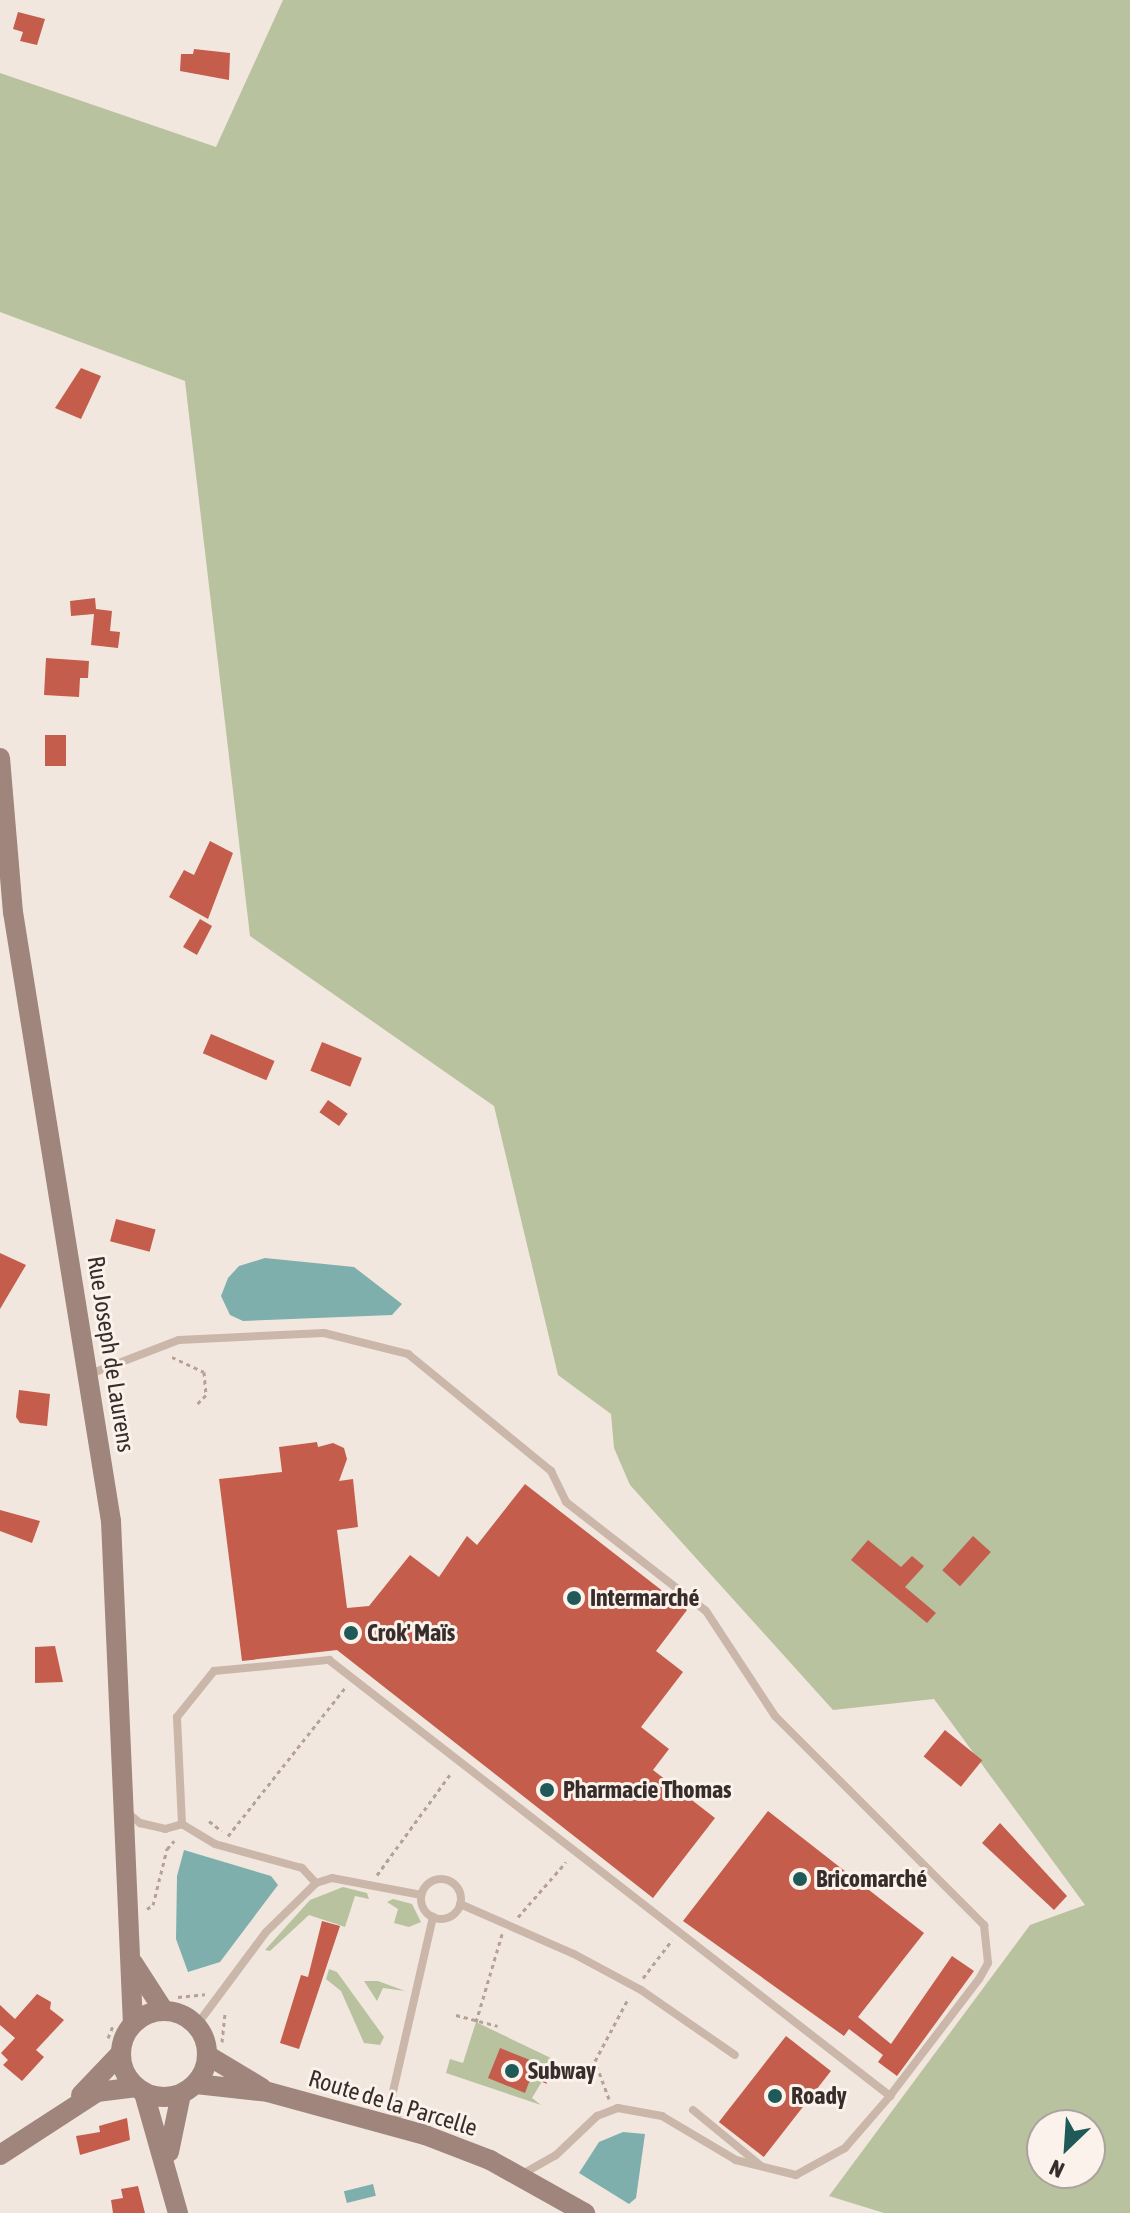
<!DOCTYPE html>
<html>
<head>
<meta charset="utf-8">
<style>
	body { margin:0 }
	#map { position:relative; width:1130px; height:2213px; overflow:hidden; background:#f2e7de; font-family:"Asap Condensed",sans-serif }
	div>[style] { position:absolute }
	.green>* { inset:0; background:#b9c29e }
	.water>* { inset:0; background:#7eafad; transform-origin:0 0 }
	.building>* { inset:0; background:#c45d4b; transform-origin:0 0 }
	.path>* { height:3px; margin-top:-1.5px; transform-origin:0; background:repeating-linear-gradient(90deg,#b7a094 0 4px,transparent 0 8px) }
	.service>* { height:8px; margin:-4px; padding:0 4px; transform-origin:4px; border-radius:4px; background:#cbb6aa }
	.service>.ring { margin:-4px; padding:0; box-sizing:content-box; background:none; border:8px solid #cbb6aa; border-radius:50% }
	.secondary>* { height:20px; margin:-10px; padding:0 10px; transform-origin:10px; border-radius:10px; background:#9f857b }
	.secondary>.ring { margin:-10px; padding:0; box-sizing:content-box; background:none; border:20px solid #9f857b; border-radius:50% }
	.dots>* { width:22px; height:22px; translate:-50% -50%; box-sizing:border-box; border:4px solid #faf2eb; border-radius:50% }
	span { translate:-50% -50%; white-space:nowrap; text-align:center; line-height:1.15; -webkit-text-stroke:6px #faf2eb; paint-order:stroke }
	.street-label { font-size:24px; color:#382d2a }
	.poi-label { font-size:24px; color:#382d2a; font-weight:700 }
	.left { translate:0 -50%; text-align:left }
	.north { position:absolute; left:1026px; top:2109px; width:80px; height:80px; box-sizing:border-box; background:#faf2eb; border:2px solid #aca39e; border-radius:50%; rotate:205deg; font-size:22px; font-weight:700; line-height:32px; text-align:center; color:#382d2a }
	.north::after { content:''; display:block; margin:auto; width:28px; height:36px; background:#1f5a58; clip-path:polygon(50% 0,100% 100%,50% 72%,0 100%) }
</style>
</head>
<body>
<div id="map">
	<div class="green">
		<div style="clip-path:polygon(evenodd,283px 0,1130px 0,1130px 2213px,884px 2213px,829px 2196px,1030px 1925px,1085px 1905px,934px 1699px,833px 1710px,630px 1485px,614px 1448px,611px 1414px,558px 1375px,494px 1106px,250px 936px,185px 381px,0 312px,0 73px,216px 147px,283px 0,1042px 2125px,1090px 2125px,1090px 2173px,1042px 2173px,1042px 2125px)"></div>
		<div style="clip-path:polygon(343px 1887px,367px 1893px,369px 1899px,355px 1896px,345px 1927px,309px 1915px,270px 1951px,265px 1950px,310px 1900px)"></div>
		<div style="clip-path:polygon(393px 1899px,412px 1904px,421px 1922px,409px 1927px,394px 1923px,398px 1909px,387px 1902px)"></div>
		<div style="clip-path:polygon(329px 1969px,337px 1972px,384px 2037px,380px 2045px,364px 2043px,341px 1991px,326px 1979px)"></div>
		<div style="clip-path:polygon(364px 1981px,378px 1981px,405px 1991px,383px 1988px,377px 2001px)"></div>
		<div style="clip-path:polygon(476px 2022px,555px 2060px,532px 2098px,541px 2105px,446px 2073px,450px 2059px,463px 2063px)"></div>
	</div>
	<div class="water">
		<div style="clip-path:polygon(265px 1258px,354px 1267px,402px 1304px,392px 1315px,243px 1321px,230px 1315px,221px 1296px,228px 1278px,239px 1266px)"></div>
		<div style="clip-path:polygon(184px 1850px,271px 1876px,278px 1885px,220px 1962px,188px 1972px,176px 1939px,177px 1876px)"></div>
		<div style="clip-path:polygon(623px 2132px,645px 2134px,636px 2198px,629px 2204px,579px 2173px,599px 2142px)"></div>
		<div style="left:373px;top:2184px;width:12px;height:30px;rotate:76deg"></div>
	</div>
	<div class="building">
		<div style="clip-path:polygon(18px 12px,45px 19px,37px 45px,20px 41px,23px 32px,13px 29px)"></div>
		<div style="clip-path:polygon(194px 49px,230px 53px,229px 80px,180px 71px,181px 54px,193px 54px)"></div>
		<div style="clip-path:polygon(81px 368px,101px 376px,81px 419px,55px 408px)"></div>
		<div style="clip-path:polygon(95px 598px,96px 609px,112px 611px,110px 631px,120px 632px,118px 648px,91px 645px,94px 614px,71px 616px,70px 601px)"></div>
		<div style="clip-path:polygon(46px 658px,89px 661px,88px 678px,80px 678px,79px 697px,44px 695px)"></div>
		<div style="left:66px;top:735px;width:31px;height:21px;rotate:90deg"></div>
		<div style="clip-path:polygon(210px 841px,233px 853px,208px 919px,169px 897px,184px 870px,194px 875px)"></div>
		<div style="clip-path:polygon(200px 919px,212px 926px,197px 955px,183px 947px)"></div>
		<div style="left:211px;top:1034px;width:69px;height:21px;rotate:23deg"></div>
		<div style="left:322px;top:1042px;width:43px;height:31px;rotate:22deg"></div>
		<div style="left:328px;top:1100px;width:24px;height:15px;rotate:35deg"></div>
		<div style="left:116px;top:1219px;width:41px;height:23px;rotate:15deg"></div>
		<div style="clip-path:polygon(0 1253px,26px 1265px,0 1309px)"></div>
		<div style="clip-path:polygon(19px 1390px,50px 1394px,47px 1426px,20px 1423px,16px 1417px)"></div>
		<div style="clip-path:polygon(317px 1442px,318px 1447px,333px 1443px,344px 1448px,347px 1459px,339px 1481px,353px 1479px,358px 1527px,337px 1530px,347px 1608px,369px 1606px,410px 1555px,439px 1577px,467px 1536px,477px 1545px,525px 1484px,687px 1610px,656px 1651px,683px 1672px,641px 1727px,669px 1749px,653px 1770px,715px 1818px,653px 1898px,337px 1650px,242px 1661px,219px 1479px,282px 1472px,279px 1447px)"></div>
		<div style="clip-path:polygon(0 1510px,40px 1521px,32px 1543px,0 1531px)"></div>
		<div style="left:973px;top:1536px;width:24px;height:46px;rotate:42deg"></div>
		<div style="clip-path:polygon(868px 1540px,901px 1567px,912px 1556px,924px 1566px,905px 1587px,936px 1613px,927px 1623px,851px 1560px)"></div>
		<div style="clip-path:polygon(55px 1646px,63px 1682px,35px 1683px,35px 1647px)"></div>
		<div style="left:945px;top:1730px;width:48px;height:34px;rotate:39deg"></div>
		<div style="clip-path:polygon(768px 1811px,924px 1933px,858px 2017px,891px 2044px,952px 1956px,974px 1971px,897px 2076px,878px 2062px,883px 2055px,849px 2029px,844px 2036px,683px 1921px)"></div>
		<div style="clip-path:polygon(1000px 1823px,1067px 1896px,1054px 1910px,982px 1843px)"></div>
		<div style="clip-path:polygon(322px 1921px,340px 1926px,299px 2049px,280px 2043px,301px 1975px,308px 1977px)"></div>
		<div style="clip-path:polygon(37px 1994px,51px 2002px,50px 2009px,64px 2020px,36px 2050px,44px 2057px,22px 2081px,3px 2065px,8px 2060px,1px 2053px,15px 2038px,0 2025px,0 2005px,15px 2019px)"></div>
		<div style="left:786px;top:2036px;width:57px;height:109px;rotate:38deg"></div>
		<div style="clip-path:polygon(500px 2048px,540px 2064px,547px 2084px,531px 2077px,525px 2093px,488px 2078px)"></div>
		<div style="clip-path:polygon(127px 2118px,130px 2140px,80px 2155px,76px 2136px,100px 2132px,99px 2126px)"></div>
		<div style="clip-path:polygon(138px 2186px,145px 2213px,113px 2213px,111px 2200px,123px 2198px,121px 2189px)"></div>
	</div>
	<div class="path">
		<div style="left:172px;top:1357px;width:35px;rotate:25deg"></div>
		<div style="left:204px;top:1372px;width:23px;rotate:85deg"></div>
		<div style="left:206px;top:1395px;width:13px;rotate:135deg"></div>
		<div style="left:209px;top:1821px;width:16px;rotate:38deg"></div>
		<div style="left:228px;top:1836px;width:189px;rotate:-51.7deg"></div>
		<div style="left:377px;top:1875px;width:126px;rotate:-54deg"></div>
		<div style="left:147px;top:1909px;width:7px;rotate:-34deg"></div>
		<div style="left:153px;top:1905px;width:58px;rotate:-76deg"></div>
		<div style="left:167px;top:1849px;width:11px;rotate:-49deg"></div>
		<div style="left:518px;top:1917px;width:73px;rotate:-48.9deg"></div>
		<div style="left:643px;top:1978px;width:48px;rotate:-52.7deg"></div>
		<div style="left:178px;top:1997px;width:27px;rotate:-6deg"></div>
		<div style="left:456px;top:2015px;width:43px;rotate:14.7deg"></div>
		<div style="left:476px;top:2022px;width:92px;rotate:-73.5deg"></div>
		<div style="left:108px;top:2038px;width:16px;rotate:-68deg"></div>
		<div style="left:222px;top:2042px;width:30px;rotate:-84deg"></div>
		<div style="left:609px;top:2099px;width:40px;rotate:-110.2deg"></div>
		<div style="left:595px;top:2061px;width:72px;rotate:-62deg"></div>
	</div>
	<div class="service">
		<div style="left:90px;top:1374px;width:95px;rotate:-20.9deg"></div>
		<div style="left:179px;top:1340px;width:145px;rotate:-2.8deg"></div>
		<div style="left:324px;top:1333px;width:87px;rotate:14deg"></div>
		<div style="left:408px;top:1354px;width:185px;rotate:39.3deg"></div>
		<div style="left:551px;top:1471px;width:34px;rotate:64deg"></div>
		<div style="left:566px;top:1502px;width:177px;rotate:37.9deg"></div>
		<div style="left:706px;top:1611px;width:126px;rotate:56.7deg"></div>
		<div style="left:775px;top:1716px;width:296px;rotate:45deg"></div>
		<div style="left:984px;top:1925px;width:38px;rotate:84deg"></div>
		<div style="left:988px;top:1963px;width:18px;rotate:119deg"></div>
		<div style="left:979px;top:1979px;width:147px;rotate:127.3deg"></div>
		<div style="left:128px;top:1813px;width:16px;rotate:40deg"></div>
		<div style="left:140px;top:1823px;width:26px;rotate:13deg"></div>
		<div style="left:165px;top:1829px;width:18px;rotate:-16deg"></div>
		<div class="ring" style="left:421px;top:1879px;width:32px;height:32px"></div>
		<div style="left:316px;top:1883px;width:21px;rotate:-133deg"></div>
		<div style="left:302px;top:1868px;width:90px;rotate:-164.6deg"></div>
		<div style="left:215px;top:1844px;width:39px;rotate:-149deg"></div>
		<div style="left:182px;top:1824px;width:107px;rotate:-92.7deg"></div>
		<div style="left:177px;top:1717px;width:59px;rotate:-51.2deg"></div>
		<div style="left:214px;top:1671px;width:116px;rotate:-5.5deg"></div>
		<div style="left:329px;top:1660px;width:711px;rotate:37.85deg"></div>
		<div style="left:890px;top:2096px;width:69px;rotate:130.9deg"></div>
		<div style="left:845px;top:2148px;width:56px;rotate:151.1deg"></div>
		<div style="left:796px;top:2175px;width:62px;rotate:-166deg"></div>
		<div style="left:736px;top:2160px;width:86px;rotate:-149.3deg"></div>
		<div style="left:662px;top:2116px;width:45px;rotate:-169.7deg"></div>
		<div style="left:618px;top:2108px;width:22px;rotate:159deg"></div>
		<div style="left:597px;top:2116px;width:57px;rotate:136.4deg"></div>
		<div style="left:556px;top:2155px;width:40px;rotate:150.3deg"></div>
		<div style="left:460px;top:1904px;width:124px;rotate:23.7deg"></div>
		<div style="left:574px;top:1954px;width:76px;rotate:28.2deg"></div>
		<div style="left:641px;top:1990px;width:114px;rotate:34.7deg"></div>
		<div style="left:196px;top:2026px;width:117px;rotate:-53.3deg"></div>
		<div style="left:266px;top:1932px;width:70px;rotate:-44.4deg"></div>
		<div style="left:316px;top:1883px;width:17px;rotate:-17deg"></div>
		<div style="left:332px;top:1878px;width:91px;rotate:10.8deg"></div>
		<div style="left:693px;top:2110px;width:87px;rotate:39.4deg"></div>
		<div style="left:399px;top:2124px;width:29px;rotate:-104deg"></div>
		<div style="left:392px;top:2096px;width:184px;rotate:-77.1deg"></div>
	</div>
	<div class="secondary">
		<div style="left:0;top:758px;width:155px;rotate:85.2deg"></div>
		<div style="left:13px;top:912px;width:617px;rotate:80.86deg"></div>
		<div style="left:111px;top:1521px;width:503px;rotate:87.5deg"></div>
		<div style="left:133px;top:1963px;width:57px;rotate:57.1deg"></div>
		<div class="ring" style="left:121px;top:2011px;width:66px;height:66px"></div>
		<div style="left:207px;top:2055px;width:64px;rotate:31deg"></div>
		<div style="left:196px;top:2084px;width:72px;rotate:6.3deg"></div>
		<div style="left:268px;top:2092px;width:163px;rotate:15.3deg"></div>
		<div style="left:425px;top:2135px;width:70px;rotate:21deg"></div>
		<div style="left:490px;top:2160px;width:109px;rotate:29.2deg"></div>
		<div style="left:144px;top:2093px;width:125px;rotate:74.2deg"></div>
		<div style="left:81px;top:2095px;width:57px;rotate:-46.4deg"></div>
		<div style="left:169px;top:2152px;width:59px;rotate:-78.3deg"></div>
		<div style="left:0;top:2155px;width:116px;rotate:-33deg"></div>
		<div style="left:97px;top:2092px;width:38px;rotate:-7deg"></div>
	</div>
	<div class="dots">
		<div style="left:574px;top:1598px;background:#1f5a58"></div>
		<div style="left:351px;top:1633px;background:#1f5a58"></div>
		<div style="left:547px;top:1790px;background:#1f5a58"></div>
		<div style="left:800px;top:1879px;background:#1f5a58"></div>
		<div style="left:512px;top:2071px;background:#1f5a58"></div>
		<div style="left:775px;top:2096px;background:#1f5a58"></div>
	</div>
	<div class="street-label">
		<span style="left:111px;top:1354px;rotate:81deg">Rue Joseph de Laurens</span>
		<span style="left:393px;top:2103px;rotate:17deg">Route de la Parcelle</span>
	</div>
	<div class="poi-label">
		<span class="left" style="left:590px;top:1598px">Intermarché</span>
		<span class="left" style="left:367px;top:1633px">Crok' Maïs</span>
		<span class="left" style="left:563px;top:1790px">Pharmacie Thomas</span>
		<span class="left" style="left:816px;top:1879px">Bricomarché</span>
		<span class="left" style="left:528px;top:2071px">Subway</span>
		<span class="left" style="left:791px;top:2096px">Roady</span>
	</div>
	<div class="north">N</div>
</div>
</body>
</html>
